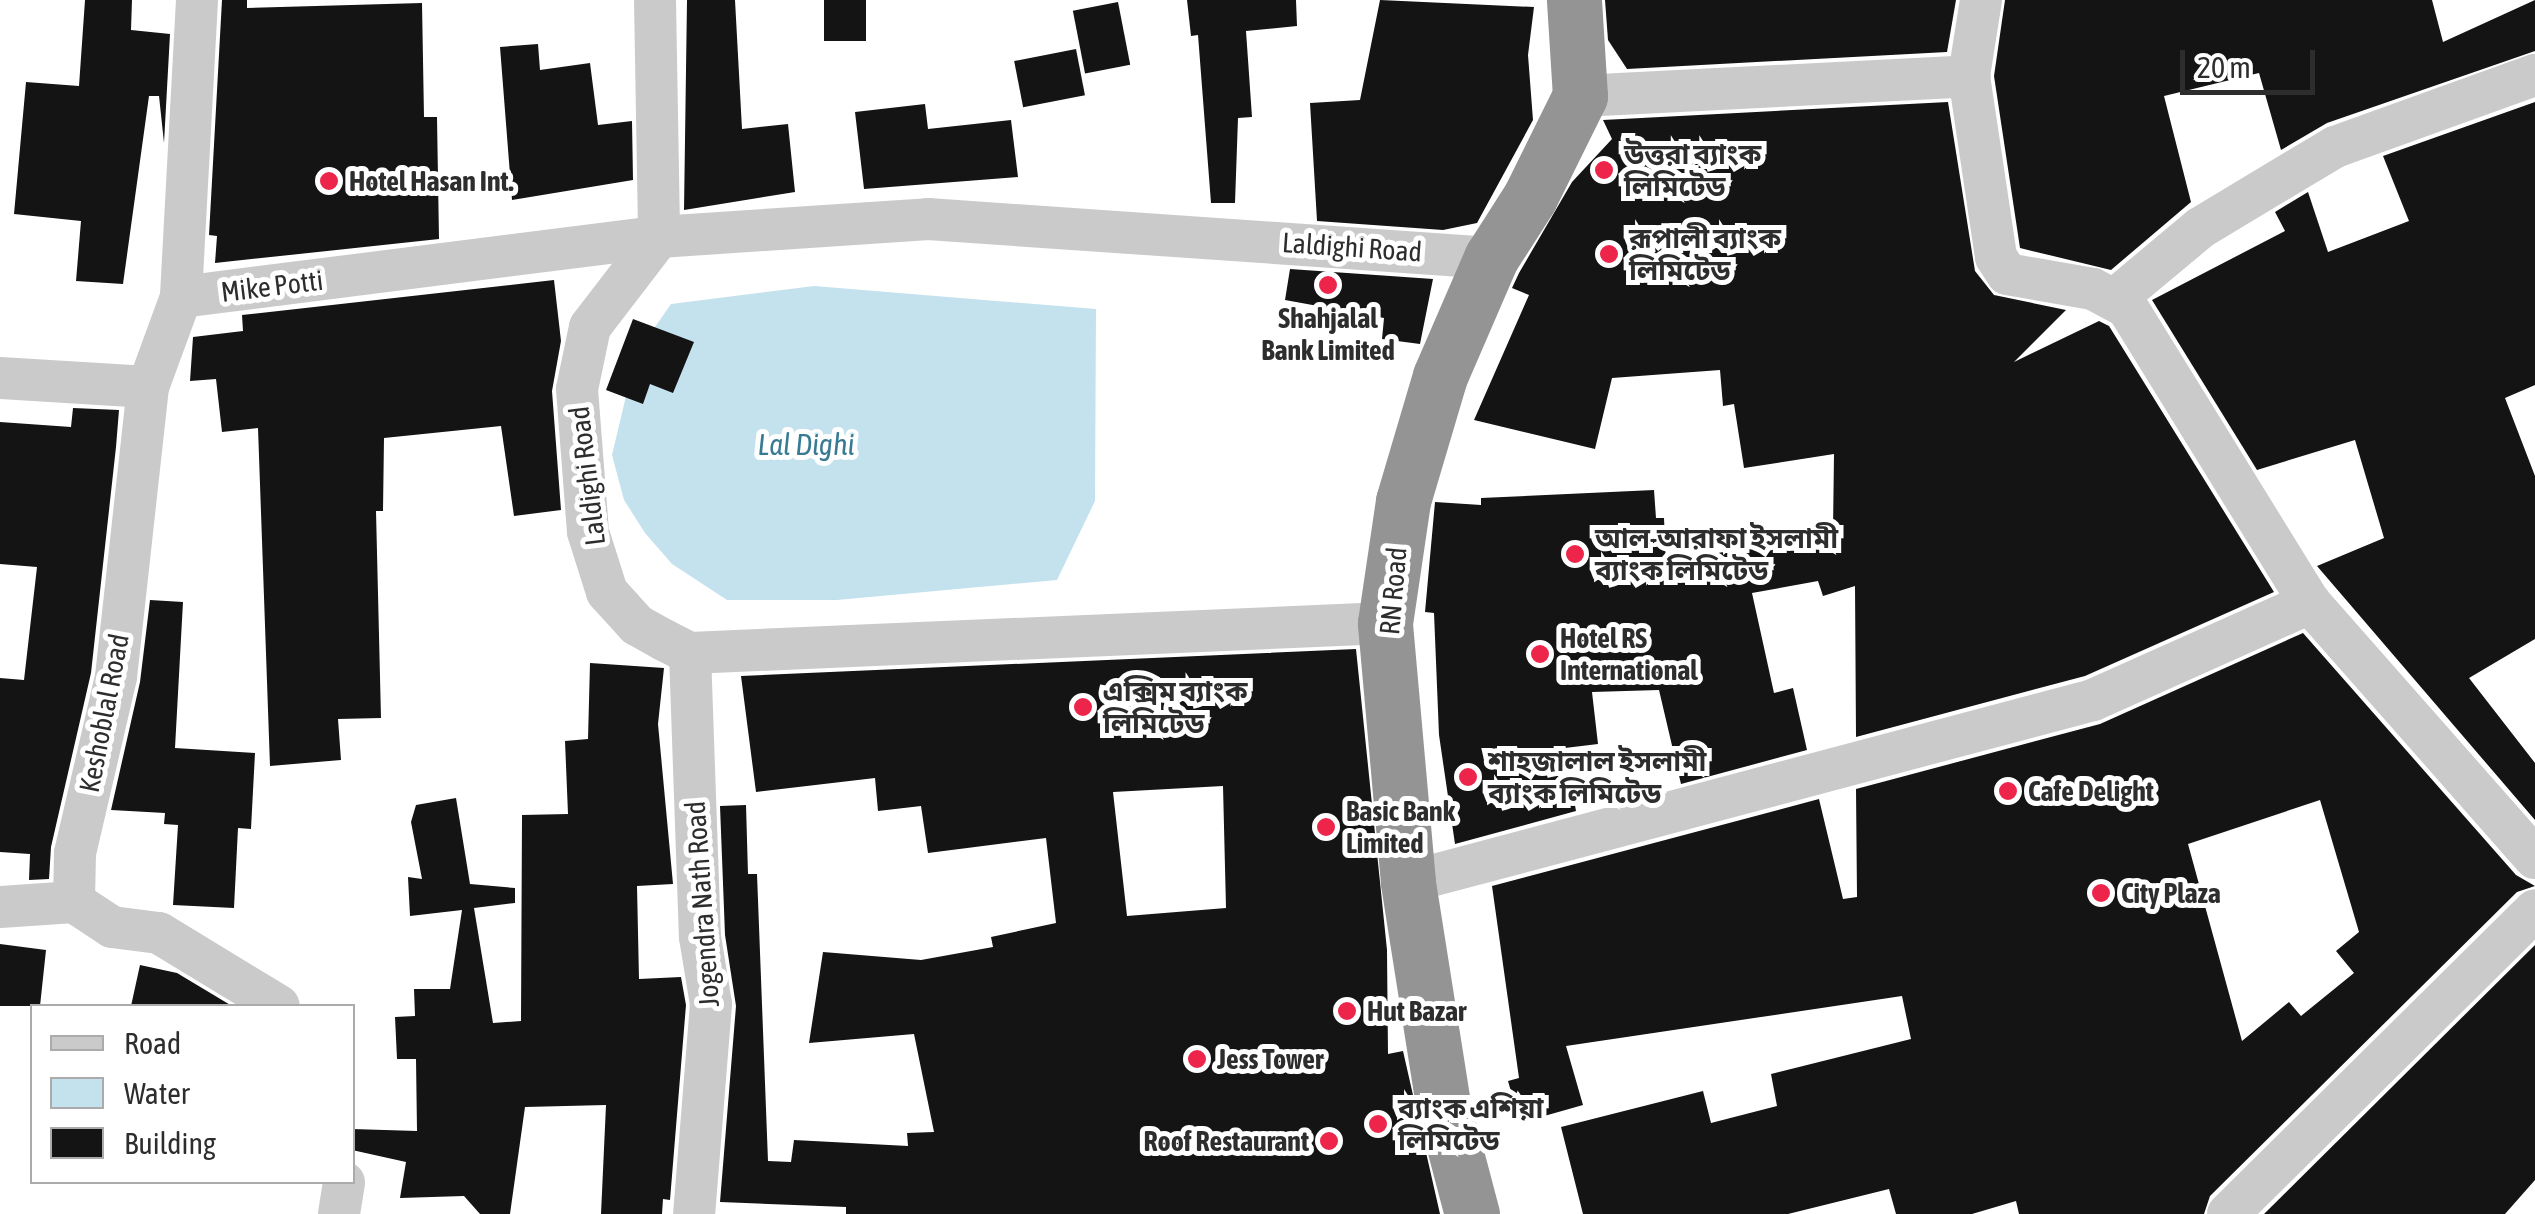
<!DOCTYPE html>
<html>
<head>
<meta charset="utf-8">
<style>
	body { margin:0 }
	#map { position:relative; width:2535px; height:1214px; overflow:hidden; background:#fff; font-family:"Asap Condensed","Noto Sans Bengali",sans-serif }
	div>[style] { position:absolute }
	.water>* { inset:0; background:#c4e2ed }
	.building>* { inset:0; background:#141414; transform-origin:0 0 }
	.street>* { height:42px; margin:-21px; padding:0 21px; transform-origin:21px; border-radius:21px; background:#cacaca }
	.highway>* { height:55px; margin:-27.5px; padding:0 27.5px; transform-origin:27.5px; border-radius:27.5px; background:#949494 }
	.dots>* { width:28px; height:28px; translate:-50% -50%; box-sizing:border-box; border:5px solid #fff; border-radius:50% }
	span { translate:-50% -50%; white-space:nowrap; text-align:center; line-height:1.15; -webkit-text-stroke:10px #fff; paint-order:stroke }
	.poi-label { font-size:28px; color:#2d2d2d; font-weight:700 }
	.left { translate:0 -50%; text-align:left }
	.right { translate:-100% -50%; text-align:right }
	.street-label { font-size:28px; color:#2d2d2d }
	.water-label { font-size:30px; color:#377a92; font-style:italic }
	.legend { position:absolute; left:30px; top:1004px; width:325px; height:180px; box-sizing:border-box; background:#fff; border:2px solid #ababab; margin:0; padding:12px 18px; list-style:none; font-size:30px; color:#2d2d2d }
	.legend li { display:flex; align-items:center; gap:20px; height:50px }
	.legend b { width:50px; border:2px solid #ababab }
	.scale { position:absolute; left:2180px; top:50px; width:135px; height:45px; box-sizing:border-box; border:5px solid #2d2d2d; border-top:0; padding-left:12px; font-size:30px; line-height:35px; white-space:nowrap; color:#2d2d2d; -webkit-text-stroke:8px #fff; paint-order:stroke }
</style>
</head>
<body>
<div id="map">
	<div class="water">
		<div style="clip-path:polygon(814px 286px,1096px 309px,1095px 501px,1057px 580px,837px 600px,727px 600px,672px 564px,645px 533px,624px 500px,612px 455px,636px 354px,671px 304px)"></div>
	</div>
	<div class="building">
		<div style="clip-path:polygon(85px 0,132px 0,131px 30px,170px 34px,164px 143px,159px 96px,149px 96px,123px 284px,76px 281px,81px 221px,14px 214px,26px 82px,79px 86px)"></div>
		<div style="clip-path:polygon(222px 0,247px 0,247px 8px,422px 3px,424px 117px,437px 117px,439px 239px,215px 263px,217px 236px,209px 235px)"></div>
		<div style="clip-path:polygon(687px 0,735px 0,742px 129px,788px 124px,795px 192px,684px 210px)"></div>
		<div style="left:824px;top:0;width:42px;height:41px"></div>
		<div style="clip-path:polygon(1187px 0,1296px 0,1297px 26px,1246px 31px,1252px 117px,1238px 118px,1235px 203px,1211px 203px,1198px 35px,1191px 36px)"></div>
		<div style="clip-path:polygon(1380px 0,1534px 7px,1528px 55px,1533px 120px,1477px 223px,1443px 230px,1317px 221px,1310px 103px,1360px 100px)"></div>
		<div style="clip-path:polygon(1605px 0,1956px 0,1947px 52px,1627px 69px,1608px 40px)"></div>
		<div style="clip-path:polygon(2005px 0,2432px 0,2443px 42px,2535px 0,2535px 51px,2327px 123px,2281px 150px,2259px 73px,2164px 96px,2191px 202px,2111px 270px,2020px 248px,1994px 76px)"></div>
		<div style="left:1118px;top:2px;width:64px;height:46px;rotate:79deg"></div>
		<div style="clip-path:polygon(538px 44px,540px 70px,590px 63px,598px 125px,632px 121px,633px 180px,512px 200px,500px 47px)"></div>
		<div style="left:1076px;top:49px;width:47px;height:63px;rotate:79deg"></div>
		<div style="clip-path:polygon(1948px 102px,1975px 271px,1994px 295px,2066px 310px,2014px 362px,2099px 321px,2109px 326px,2274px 592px,2085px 676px,1856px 737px,1855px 586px,1823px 596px,1818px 581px,1752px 593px,1774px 693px,1793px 688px,1807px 750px,1681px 784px,1659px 690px,1592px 692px,1598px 744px,1565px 748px,1576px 811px,1455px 844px,1439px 735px,1434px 613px,1425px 612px,1435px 502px,1481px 505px,1481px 498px,1654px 490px,1656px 518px,1664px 518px,1666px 564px,1833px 529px,1834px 454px,1744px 468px,1734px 404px,1723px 406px,1720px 370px,1612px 378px,1595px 449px,1474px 420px,1529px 295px,1512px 288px,1519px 273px,1572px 182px,1612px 139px,1603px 120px)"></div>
		<div style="clip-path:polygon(2535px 102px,2535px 385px,2505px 398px,2535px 476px,2535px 639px,2469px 678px,2535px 763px,2535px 820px,2317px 566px,2384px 538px,2355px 440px,2257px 470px,2152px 300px,2285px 231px,2275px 212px,2308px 192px,2328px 252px,2409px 221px,2383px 156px)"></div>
		<div style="clip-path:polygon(925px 104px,928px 129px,1011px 120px,1018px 177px,864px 189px,855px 112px)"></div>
		<div style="clip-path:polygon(1290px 269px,1433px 279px,1420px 344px,1382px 339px,1384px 318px,1285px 300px)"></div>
		<div style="clip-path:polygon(554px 280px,561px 341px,552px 391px,561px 510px,514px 516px,501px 426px,384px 438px,383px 511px,376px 511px,381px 718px,338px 719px,341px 760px,270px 766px,258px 428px,222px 432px,216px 379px,190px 381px,193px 337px,243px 331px,242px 315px)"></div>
		<div style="clip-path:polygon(633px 319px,694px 342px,673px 393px,650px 384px,643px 404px,606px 390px)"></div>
		<div style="clip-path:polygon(73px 408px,119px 410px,116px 447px,91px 673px,51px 847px,49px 879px,29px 880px,30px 854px,0 852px,0 678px,24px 680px,37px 567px,0 564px,0 422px,71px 427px)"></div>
		<div style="clip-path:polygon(150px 600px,183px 602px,175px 748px,255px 753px,251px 829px,238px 828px,234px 908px,173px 905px,178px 825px,164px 824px,165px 813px,111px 810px,140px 682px)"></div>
		<div style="clip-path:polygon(evenodd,2303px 633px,2516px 875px,2535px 886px,2517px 892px,2210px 1196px,2204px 1214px,2019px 1214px,2016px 1201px,1972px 1214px,1896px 1214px,1889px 1189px,1788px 1214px,1583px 1214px,1561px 1127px,1703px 1091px,1711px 1123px,1777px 1106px,1771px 1074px,1911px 1039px,1902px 996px,1566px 1046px,1583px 1105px,1520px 1123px,1508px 1081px,1519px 1078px,1492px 886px,1819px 799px,1843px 899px,1857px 897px,1856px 789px,2100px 724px,2303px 633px,2320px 800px,2359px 932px,2336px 951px,2354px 973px,2301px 1016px,2289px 1002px,2242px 1041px,2188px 844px,2320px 800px)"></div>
		<div style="clip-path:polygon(evenodd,1356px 649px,1387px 950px,1388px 1054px,1403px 1051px,1440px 1214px,846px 1214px,846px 1207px,720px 1202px,736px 1006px,725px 935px,720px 806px,746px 805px,748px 874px,757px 874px,768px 1161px,791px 1162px,794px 1140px,908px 1146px,907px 1133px,934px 1132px,914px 1034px,809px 1043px,823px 952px,921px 960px,993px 947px,991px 937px,1056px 923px,1046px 838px,928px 853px,921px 806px,878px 811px,875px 778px,756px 792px,741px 676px,1356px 649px,1223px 786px,1226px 908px,1127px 916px,1113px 792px,1223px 786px)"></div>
		<div style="clip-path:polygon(590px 663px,664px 668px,658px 724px,673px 884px,637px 886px,639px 979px,681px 977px,686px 1005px,670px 1200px,663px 1199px,662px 1214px,601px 1214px,606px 1105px,525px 1107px,510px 1214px,480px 1214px,464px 1196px,400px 1198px,406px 1162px,352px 1150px,352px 1129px,417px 1131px,416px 1059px,397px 1059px,395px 1017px,415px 1016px,414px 989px,450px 989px,462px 910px,410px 916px,408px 877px,422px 879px,411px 822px,416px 805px,456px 798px,470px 884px,515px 888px,515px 903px,474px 908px,493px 1023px,521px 1021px,522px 815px,568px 814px,565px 741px,588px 739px)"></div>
		<div style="clip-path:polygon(0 944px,46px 950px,40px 1006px,0 1006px)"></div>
		<div style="clip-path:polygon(2535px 945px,2535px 1180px,2505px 1214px,2264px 1214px)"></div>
		<div style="clip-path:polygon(140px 965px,177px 973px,232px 1006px,131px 1006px)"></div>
	</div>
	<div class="street">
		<div style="left:197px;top:0;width:297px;rotate:93.1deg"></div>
		<div style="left:181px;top:297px;width:96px;rotate:110.1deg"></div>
		<div style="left:148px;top:387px;width:292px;rotate:96.3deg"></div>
		<div style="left:116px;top:677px;width:181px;rotate:103.1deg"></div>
		<div style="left:75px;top:853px;width:49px;rotate:91.2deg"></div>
		<div style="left:74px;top:902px;width:45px;rotate:33.3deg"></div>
		<div style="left:112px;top:927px;width:47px;rotate:7.3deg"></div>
		<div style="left:159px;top:933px;width:140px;rotate:31.3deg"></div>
		<div style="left:655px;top:0;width:237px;rotate:89deg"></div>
		<div style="left:1981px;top:0;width:77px;rotate:99deg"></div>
		<div style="left:1969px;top:76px;width:183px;rotate:81.5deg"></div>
		<div style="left:1996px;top:257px;width:20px;rotate:57deg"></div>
		<div style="left:2007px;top:274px;width:87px;rotate:9.9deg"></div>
		<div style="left:2093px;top:289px;width:38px;rotate:28deg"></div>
		<div style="left:2127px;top:307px;width:348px;rotate:58.3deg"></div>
		<div style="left:2310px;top:603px;width:340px;rotate:48.6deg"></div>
		<div style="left:1580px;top:96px;width:390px;rotate:-2.9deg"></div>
		<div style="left:659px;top:237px;width:113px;rotate:127.5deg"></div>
		<div style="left:590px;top:327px;width:63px;rotate:101.8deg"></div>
		<div style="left:577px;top:389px;width:143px;rotate:85.6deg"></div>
		<div style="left:588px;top:532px;width:63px;rotate:72.4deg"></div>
		<div style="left:607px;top:592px;width:45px;rotate:47.7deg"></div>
		<div style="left:637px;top:625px;width:31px;rotate:29deg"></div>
		<div style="left:664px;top:640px;width:29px;rotate:27deg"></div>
		<div style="left:690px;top:653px;width:696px;rotate:-2.47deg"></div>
		<div style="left:181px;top:297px;width:482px;rotate:-7.2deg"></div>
		<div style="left:659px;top:237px;width:270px;rotate:-3.8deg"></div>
		<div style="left:928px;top:219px;width:564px;rotate:3.96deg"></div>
		<div style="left:2114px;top:300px;width:112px;rotate:-39.9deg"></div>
		<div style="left:2200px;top:228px;width:157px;rotate:-31deg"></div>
		<div style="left:2335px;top:147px;width:213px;rotate:-19.8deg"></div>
		<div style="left:0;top:378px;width:148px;rotate:3.5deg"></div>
		<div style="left:690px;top:653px;width:284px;rotate:88deg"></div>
		<div style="left:700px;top:937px;width:68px;rotate:80.7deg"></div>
		<div style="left:711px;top:1004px;width:211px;rotate:94.6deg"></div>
		<div style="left:1408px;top:882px;width:709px;rotate:-14.88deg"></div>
		<div style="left:2093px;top:700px;width:238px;rotate:-24.1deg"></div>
		<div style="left:0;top:907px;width:74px;rotate:-3.9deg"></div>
		<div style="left:339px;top:1214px;width:32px;rotate:-81deg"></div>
		<div style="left:2228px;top:1214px;width:432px;rotate:-44.7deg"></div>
	</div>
	<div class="highway">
		<div style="left:1472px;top:1214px;width:114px;rotate:-104.8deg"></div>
		<div style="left:1443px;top:1104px;width:225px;rotate:-99deg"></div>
		<div style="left:1408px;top:882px;width:260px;rotate:-95.1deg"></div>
		<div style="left:1385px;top:623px;width:123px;rotate:-81.6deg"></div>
		<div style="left:1403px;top:501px;width:130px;rotate:-73.5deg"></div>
		<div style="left:1440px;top:376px;width:129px;rotate:-66.6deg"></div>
		<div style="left:1491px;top:258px;width:72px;rotate:-57.4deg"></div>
		<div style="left:1530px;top:197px;width:113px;rotate:-63.7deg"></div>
		<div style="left:1580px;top:96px;width:96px;rotate:-93.6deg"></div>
	</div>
	<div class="dots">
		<div style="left:1604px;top:170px;background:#ee254b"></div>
		<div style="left:329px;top:181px;background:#ee254b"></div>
		<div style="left:1609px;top:254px;background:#ee254b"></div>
		<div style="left:1328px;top:285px;background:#ee254b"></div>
		<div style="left:1575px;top:554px;background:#ee254b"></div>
		<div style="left:1540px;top:654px;background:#ee254b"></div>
		<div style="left:1083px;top:707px;background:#ee254b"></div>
		<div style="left:1468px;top:777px;background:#ee254b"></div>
		<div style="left:2008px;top:791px;background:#ee254b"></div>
		<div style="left:1326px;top:827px;background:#ee254b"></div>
		<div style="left:2101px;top:893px;background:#ee254b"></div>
		<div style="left:1347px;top:1011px;background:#ee254b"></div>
		<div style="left:1197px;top:1059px;background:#ee254b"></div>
		<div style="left:1378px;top:1124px;background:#ee254b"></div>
		<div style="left:1329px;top:1141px;background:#ee254b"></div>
	</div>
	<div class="poi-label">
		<span class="left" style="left:1624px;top:170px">উত্তরা ব্যাংক<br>লিমিটেড</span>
		<span class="left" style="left:349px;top:181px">Hotel Hasan Int.</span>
		<span class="left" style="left:1629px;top:254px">রূপালী ব্যাংক<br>লিমিটেড</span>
		<span style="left:1328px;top:334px">Shahjalal<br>Bank Limited</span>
		<span class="left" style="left:1595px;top:554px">আল-আরাফা ইসলামী<br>ব্যাংক লিমিটেড</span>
		<span class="left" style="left:1560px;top:654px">Hotel RS<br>International</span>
		<span class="left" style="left:1103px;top:707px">এক্সিম ব্যাংক<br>লিমিটেড</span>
		<span class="left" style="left:1488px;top:777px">শাহজালাল ইসলামী<br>ব্যাংক লিমিটেড</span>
		<span class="left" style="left:2028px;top:791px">Cafe Delight</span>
		<span class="left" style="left:1346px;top:827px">Basic Bank<br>Limited</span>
		<span class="left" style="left:2121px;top:893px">City Plaza</span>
		<span class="left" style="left:1367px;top:1011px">Hut Bazar</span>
		<span class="left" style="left:1217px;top:1059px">Jess Tower</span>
		<span class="left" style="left:1398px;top:1124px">ব্যাংক এশিয়া<br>লিমিটেড</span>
		<span class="right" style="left:1309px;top:1141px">Roof Restaurant</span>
	</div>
	<div class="street-label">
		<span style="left:1352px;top:247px;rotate:4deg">Laldighi Road</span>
		<span style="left:272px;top:286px;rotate:-7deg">Mike Potti</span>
		<span style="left:587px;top:476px;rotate:-97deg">Laldighi Road</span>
		<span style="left:1393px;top:591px;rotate:-85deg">RN Road</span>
		<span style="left:104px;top:713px;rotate:-79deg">Keshoblal Road</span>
		<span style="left:702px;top:904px;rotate:-94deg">Jogendra Nath Road</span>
	</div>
	<div class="water-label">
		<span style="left:806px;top:444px">Lal Dighi</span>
	</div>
	<ul class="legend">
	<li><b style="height:12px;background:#cacaca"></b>Road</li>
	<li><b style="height:28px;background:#c4e2ed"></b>Water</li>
	<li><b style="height:28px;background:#141414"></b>Building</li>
	</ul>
	<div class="scale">20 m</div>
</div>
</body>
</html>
